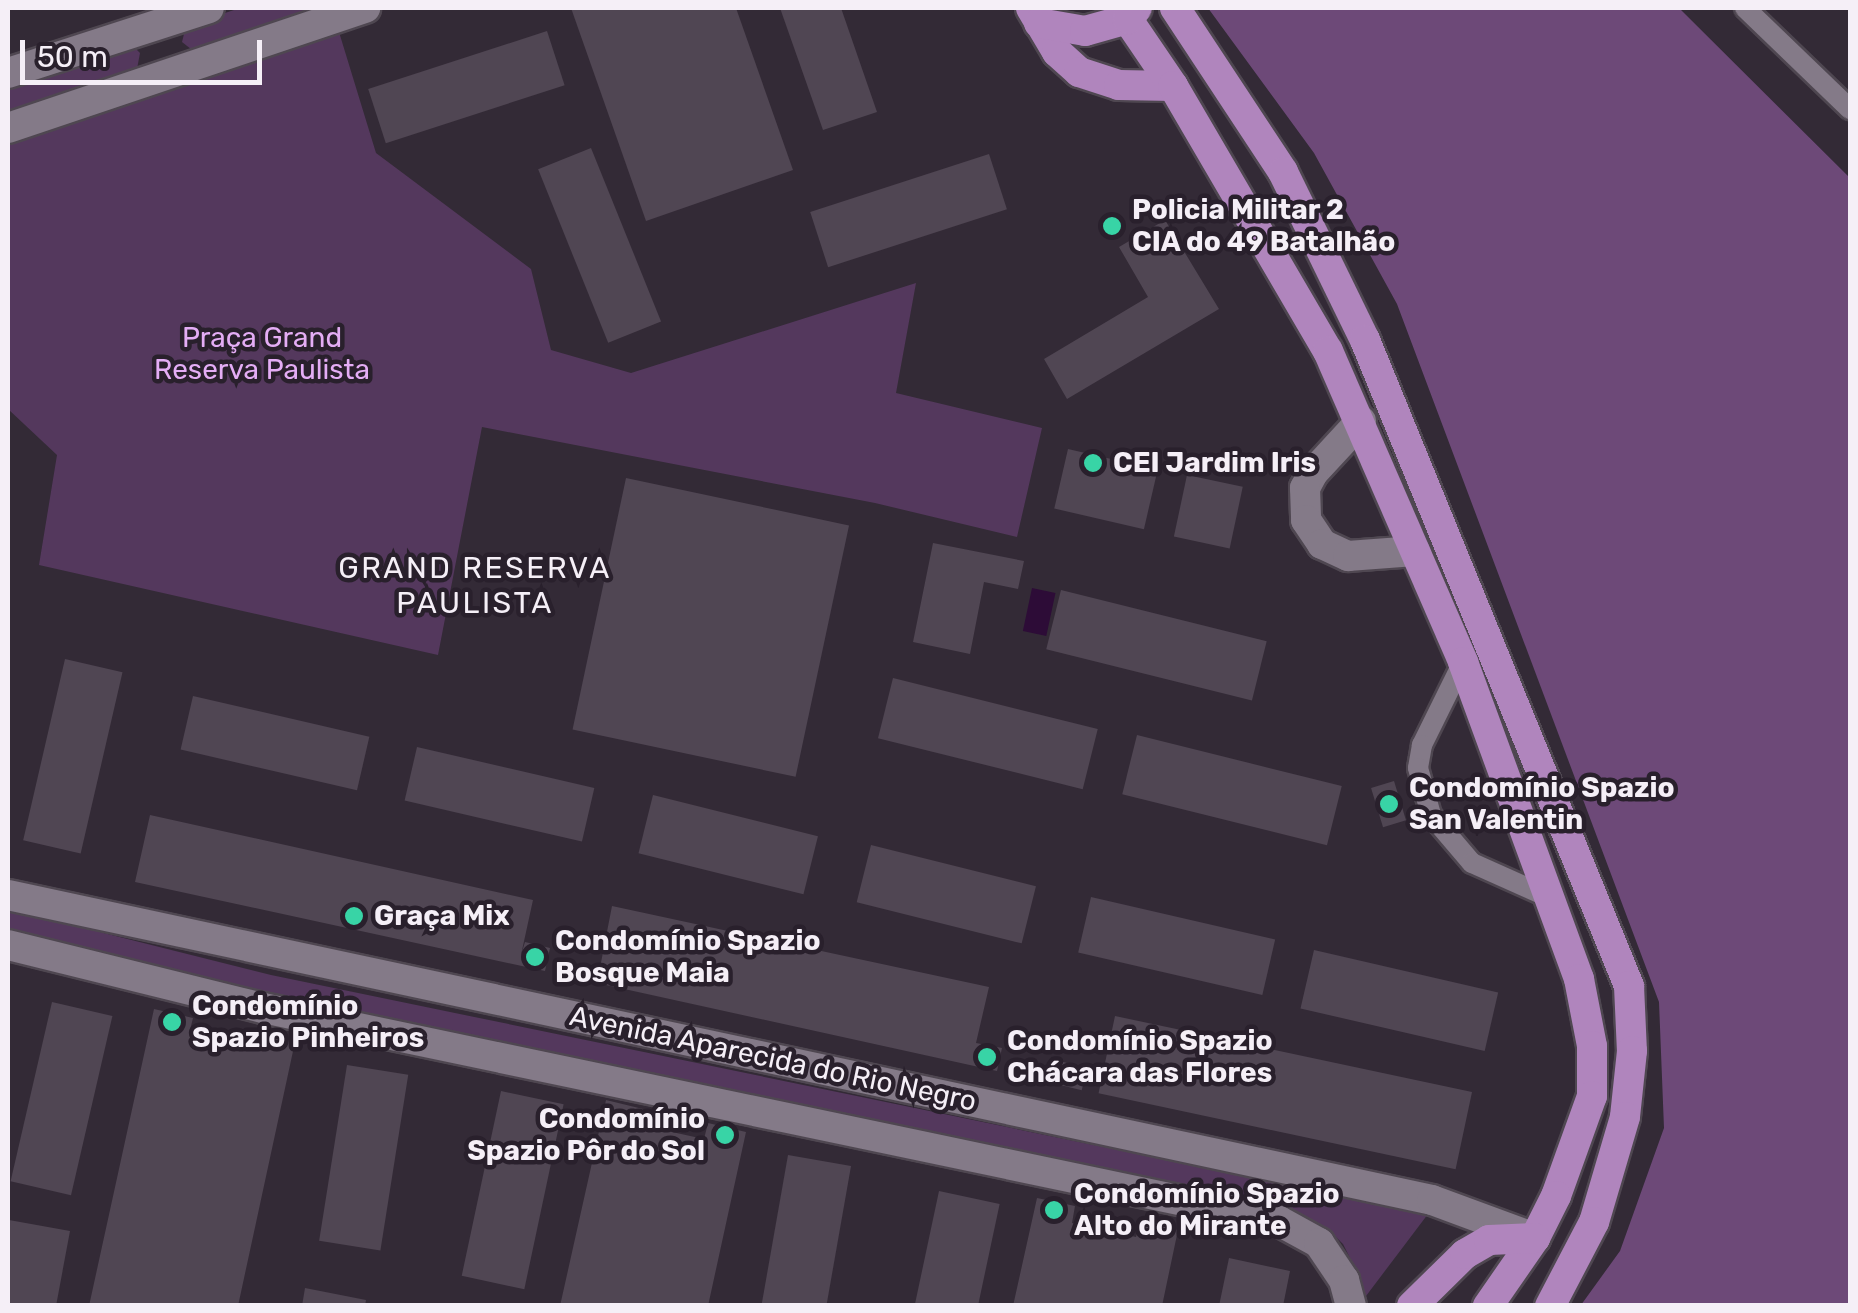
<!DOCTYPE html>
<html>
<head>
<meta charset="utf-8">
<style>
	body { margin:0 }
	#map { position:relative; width:1858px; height:1313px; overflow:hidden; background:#332a36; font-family:Rubik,sans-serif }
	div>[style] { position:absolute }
	.green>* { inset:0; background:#54385d }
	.forest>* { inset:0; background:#6d4978 }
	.water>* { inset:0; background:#2d0c37; transform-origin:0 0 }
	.building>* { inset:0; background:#504653; transform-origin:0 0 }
	.roads { filter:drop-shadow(2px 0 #4f4751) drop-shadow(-2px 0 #4f4751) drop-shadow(0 2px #4f4751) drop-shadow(0 -2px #4f4751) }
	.lane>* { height:20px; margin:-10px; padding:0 10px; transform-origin:10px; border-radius:10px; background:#847a88 }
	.street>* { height:30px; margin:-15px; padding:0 15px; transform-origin:15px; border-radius:15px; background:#847a88 }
	.primary>* { height:30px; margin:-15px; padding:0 15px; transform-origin:15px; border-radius:15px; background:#b085bd }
	.dots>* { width:28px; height:28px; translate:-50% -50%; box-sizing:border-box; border:5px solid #29202c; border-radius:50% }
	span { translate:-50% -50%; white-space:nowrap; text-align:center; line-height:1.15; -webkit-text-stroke:9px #29202c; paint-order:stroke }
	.poi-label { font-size:28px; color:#f5eff7; font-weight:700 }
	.left { translate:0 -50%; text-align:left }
	.right { translate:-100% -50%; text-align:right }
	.park-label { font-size:28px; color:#e4adf5 }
	.street-label { font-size:28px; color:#f5eff7 }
	.neighbourhood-label { font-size:30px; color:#f5eff7; letter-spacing:2.5px }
	.frame { position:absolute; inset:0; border:10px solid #f5eff7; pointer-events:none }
	.scale { position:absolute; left:20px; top:40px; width:242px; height:45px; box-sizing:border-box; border:5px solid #f5eff7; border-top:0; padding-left:12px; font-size:30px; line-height:35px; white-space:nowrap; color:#f5eff7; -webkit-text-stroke:8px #29202c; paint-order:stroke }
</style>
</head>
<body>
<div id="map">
	<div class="green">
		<div style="clip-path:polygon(240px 8px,324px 8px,196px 53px,182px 42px,186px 26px)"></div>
		<div style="clip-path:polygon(339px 32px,376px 153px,531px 269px,551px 350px,631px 373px,916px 283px,896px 393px,1042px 428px,1017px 537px,875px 503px,482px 427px,438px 655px,39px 565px,57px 455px,8px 409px,8px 143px)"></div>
		<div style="clip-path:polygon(130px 43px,140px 53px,137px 69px,8px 112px,8px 85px)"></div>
		<div style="clip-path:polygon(8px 909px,271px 975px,1428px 1214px,1363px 1300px,1359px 1276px,1343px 1244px,1330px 1231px,1303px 1216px,265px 1001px,8px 937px)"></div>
	</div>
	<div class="forest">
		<div style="clip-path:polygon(1208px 8px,1679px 8px,1850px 178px,1850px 1305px,1581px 1305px,1620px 1251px,1664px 1128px,1659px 1002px,1397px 304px,1314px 153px)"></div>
	</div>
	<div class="water">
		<div style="left:1032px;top:588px;width:24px;height:44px;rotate:12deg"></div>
	</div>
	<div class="building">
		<div style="clip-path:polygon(571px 8px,736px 8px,793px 170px,646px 221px)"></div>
		<div style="clip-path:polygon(780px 8px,841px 8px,877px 112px,823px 130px)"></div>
		<div style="left:547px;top:31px;width:57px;height:188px;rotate:72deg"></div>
		<div style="left:591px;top:148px;width:187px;height:57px;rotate:68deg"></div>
		<div style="left:989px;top:154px;width:58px;height:188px;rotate:72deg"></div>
		<div style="clip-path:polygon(1165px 220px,1219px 309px,1067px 399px,1044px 359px,1148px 297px,1119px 247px)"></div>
		<div style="left:1068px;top:449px;width:92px;height:61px;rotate:13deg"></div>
		<div style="left:1187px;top:475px;width:57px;height:63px;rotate:12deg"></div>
		<div style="left:626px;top:478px;width:228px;height:257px;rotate:12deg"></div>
		<div style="clip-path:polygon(933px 543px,1024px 561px,1018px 589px,984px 582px,970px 654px,913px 642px)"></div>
		<div style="left:1061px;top:590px;width:212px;height:61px;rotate:14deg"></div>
		<div style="left:65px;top:659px;width:59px;height:186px;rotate:13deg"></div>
		<div style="left:893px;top:678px;width:211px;height:62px;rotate:14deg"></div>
		<div style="left:193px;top:696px;width:181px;height:55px;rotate:13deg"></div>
		<div style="left:1137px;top:735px;width:211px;height:61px;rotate:14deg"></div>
		<div style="left:417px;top:747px;width:182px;height:55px;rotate:13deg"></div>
		<div style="left:1394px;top:781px;width:41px;height:24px;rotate:73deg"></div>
		<div style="left:653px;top:795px;width:170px;height:60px;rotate:14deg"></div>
		<div style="clip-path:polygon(150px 815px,533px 900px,521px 955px,525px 942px,550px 948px,545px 971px,135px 882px)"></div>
		<div style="left:871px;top:845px;width:170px;height:59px;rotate:14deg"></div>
		<div style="left:1091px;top:897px;width:189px;height:57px;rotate:13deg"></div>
		<div style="clip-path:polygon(612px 906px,989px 987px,976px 1043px,1002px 1048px,997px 1071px,597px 983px)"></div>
		<div style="left:1314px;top:950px;width:189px;height:60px;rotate:13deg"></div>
		<div style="left:52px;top:1002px;width:62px;height:184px;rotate:13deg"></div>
		<div style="clip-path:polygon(154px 1009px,193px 1018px,189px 1034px,253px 1048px,257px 1032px,295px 1042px,238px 1306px,89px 1306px)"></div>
		<div style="left:1115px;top:1016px;width:365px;height:79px;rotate:12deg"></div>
		<div style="left:1063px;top:1062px;width:25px;height:23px;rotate:14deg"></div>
		<div style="left:347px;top:1065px;width:62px;height:178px;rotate:9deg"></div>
		<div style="left:501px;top:1091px;width:64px;height:189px;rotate:12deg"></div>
		<div style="clip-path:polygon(606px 1100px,643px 1109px,640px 1125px,704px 1139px,708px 1123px,746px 1132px,708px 1306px,560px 1306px)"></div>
		<div style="left:788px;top:1155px;width:64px;height:153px;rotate:10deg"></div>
		<div style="left:939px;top:1191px;width:62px;height:117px;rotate:12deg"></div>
		<div style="clip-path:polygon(1037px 1198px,1075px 1206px,1072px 1223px,1136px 1237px,1140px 1221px,1178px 1230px,1162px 1306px,1013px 1306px)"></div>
		<div style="clip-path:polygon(9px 1220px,70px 1231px,56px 1306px,8px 1306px)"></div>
		<div style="clip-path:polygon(1229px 1258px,1290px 1271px,1283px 1306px,1219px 1306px)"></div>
		<div style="clip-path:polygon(305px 1288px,366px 1300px,365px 1306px,302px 1306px)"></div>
	</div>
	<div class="roads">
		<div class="lane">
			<div style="left:1745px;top:8px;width:146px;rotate:43.9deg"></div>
			<div style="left:1463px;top:662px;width:93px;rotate:116.3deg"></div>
			<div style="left:1422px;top:745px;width:23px;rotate:100deg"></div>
			<div style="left:1418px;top:768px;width:49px;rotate:74.5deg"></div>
			<div style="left:1431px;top:815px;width:63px;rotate:49.5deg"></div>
			<div style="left:1472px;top:863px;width:89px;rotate:24deg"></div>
		</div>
		<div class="street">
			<div style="left:8px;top:73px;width:211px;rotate:-17.9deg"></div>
			<div style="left:8px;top:128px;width:377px;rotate:-18.6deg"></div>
			<div style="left:1361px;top:421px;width:71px;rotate:132.7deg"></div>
			<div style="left:1313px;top:473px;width:17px;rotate:118deg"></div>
			<div style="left:1305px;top:488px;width:32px;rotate:88deg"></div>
			<div style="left:1306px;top:520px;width:29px;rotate:56deg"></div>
			<div style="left:1322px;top:544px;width:29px;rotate:25deg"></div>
			<div style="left:1348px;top:556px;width:67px;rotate:-4.3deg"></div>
			<div style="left:8px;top:895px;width:1456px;rotate:12.09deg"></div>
			<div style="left:1432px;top:1200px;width:110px;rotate:20.3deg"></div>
			<div style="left:8px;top:945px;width:263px;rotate:13.9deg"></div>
			<div style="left:263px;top:1008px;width:1038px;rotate:11.84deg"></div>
			<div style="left:1279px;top:1221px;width:46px;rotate:28.8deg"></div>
			<div style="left:1319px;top:1243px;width:45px;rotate:56deg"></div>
			<div style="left:1344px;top:1280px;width:27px;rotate:75deg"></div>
		</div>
		<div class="primary">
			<div style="left:1031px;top:8px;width:51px;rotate:59.4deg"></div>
			<div style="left:1057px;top:52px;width:30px;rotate:42deg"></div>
			<div style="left:1079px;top:72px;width:42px;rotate:18deg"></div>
			<div style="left:1119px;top:85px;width:54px;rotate:1.1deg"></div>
			<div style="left:1120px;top:8px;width:94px;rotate:55.8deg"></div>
			<div style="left:1173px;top:86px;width:307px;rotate:59.7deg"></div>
			<div style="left:1328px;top:351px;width:339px;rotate:66.5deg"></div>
			<div style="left:1463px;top:662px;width:338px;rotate:69.9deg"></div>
			<div style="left:1579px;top:979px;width:68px;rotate:79deg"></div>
			<div style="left:1592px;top:1046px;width:50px;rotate:90deg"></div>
			<div style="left:1592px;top:1096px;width:106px;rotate:109.8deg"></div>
			<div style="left:1556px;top:1196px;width:47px;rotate:116.6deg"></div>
			<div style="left:1535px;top:1238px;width:83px;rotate:124.7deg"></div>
			<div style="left:1175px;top:8px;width:196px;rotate:56.6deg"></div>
			<div style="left:1283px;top:172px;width:187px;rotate:64deg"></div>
			<div style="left:1365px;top:340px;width:698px;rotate:67.77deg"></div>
			<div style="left:1629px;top:986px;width:65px;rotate:87.4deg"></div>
			<div style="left:1632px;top:1051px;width:66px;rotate:96.1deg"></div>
			<div style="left:1625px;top:1117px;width:109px;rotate:106.4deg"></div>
			<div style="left:1594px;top:1222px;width:95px;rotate:117.6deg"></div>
			<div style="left:1039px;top:23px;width:47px;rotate:9.9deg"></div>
			<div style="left:1085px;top:31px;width:45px;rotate:-15.6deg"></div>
			<div style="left:1128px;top:19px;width:14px;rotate:-51deg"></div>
			<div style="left:1412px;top:1306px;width:74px;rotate:-44.5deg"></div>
			<div style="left:1465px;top:1254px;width:28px;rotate:-30deg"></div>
			<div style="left:1489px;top:1240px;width:46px;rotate:-2.5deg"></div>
		</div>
	</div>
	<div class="dots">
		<div style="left:1112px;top:226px;background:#38d4a6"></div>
		<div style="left:1093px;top:463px;background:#38d4a6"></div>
		<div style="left:1389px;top:804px;background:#38d4a6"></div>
		<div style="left:354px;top:916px;background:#38d4a6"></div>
		<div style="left:535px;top:957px;background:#38d4a6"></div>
		<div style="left:172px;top:1022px;background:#38d4a6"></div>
		<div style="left:987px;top:1057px;background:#38d4a6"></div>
		<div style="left:725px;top:1135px;background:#38d4a6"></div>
		<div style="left:1054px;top:1210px;background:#38d4a6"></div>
	</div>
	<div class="poi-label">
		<span class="left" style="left:1132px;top:226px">Policia Militar 2<br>CIA do 49 Batalhão</span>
		<span class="left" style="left:1113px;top:463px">CEI Jardim Iris</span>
		<span class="left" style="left:1409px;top:804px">Condomínio Spazio<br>San Valentin</span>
		<span class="left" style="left:374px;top:916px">Graça Mix</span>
		<span class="left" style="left:555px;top:957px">Condomínio Spazio<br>Bosque Maia</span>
		<span class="left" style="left:192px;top:1022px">Condomínio<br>Spazio Pinheiros</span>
		<span class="left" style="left:1007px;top:1057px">Condomínio Spazio<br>Chácara das Flores</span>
		<span class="right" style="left:705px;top:1135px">Condomínio<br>Spazio Pôr do Sol</span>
		<span class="left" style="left:1074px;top:1210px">Condomínio Spazio<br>Alto do Mirante</span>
	</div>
	<div class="park-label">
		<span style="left:262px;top:354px">Praça Grand<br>Reserva Paulista</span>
	</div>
	<div class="street-label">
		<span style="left:773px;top:1059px;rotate:12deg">Avenida Aparecida do Rio Negro</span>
	</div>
	<div class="neighbourhood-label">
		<span style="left:475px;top:585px">GRAND RESERVA<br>PAULISTA</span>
	</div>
	<div class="frame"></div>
	<div class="scale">50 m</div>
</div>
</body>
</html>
